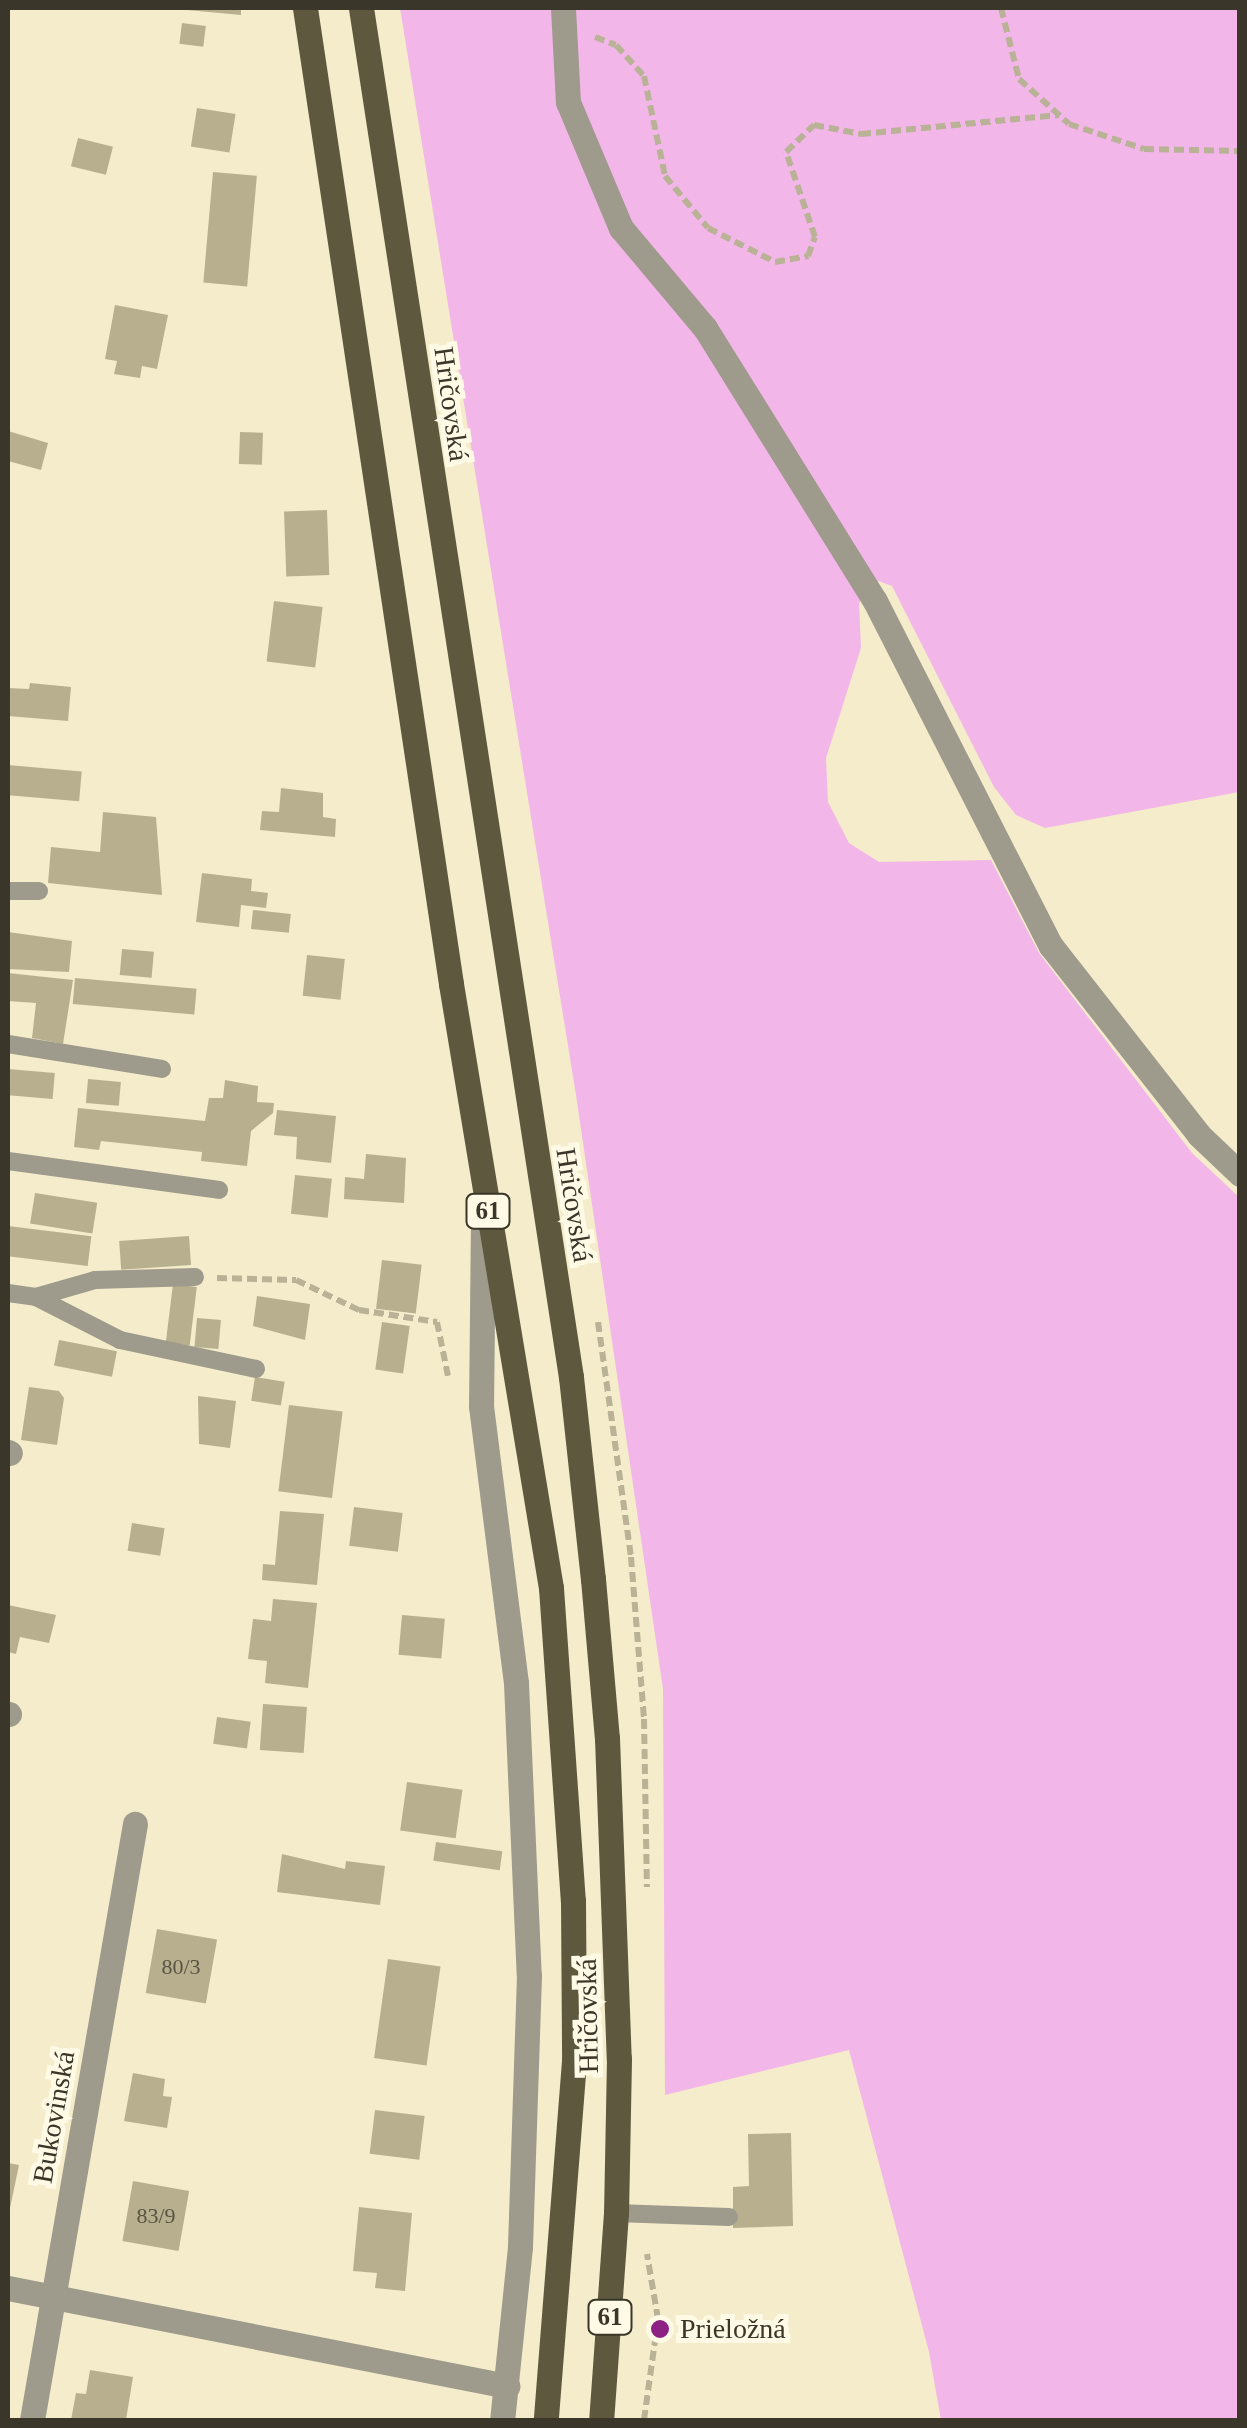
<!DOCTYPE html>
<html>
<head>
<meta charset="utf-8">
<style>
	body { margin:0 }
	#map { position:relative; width:1247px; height:2428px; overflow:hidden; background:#f4ecca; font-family:Georgia,serif }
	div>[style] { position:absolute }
	.green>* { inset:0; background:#f3b6e9 }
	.building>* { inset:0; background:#b7af8e; transform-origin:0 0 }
	.path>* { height:6px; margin-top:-3px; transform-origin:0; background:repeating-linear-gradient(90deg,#b9b297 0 10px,transparent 0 15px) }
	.lane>* { height:18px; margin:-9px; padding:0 9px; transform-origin:9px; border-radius:9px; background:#9e9a8c }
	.street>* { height:25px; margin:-12.5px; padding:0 12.5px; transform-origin:12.5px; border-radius:12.5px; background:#9e9a8c }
	.primary>* { height:25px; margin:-12.5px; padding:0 12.5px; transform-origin:12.5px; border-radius:12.5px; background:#5e583f }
	.dots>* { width:28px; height:28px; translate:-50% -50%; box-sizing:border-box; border:5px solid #fefae5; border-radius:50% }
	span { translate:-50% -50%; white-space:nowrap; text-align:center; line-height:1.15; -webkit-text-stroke:10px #fefae5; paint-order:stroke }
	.number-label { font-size:22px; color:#595442 }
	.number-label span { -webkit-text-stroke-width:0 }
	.shield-label span { padding:2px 8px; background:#fefae5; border:2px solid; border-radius:8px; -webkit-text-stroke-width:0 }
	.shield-label { font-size:25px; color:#3a3629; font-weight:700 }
	.street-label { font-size:28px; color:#3a3629 }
	.poi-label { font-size:28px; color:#3a3629 }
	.left { translate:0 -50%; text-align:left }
	.frame { position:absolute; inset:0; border:10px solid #3a3629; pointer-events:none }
</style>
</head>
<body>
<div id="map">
	<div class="green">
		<div style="clip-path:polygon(400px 8px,1239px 8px,1239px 792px,1045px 828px,1016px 815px,994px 787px,892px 586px,873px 579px,859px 603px,861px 648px,826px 758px,828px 802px,849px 843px,879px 862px,991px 860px,1039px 953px,1192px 1153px,1239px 1197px,1239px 2420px,941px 2420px,929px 2352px,849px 2050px,665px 2095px,663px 1689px,576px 1095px)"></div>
	</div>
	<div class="building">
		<div style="clip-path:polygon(187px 8px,241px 8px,241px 15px,187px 10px)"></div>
		<div style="left:182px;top:23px;width:24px;height:21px;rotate:7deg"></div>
		<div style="left:197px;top:108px;width:39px;height:39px;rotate:9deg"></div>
		<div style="left:78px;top:138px;width:36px;height:29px;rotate:14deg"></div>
		<div style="left:213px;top:172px;width:44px;height:111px;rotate:5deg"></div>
		<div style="clip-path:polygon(115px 305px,168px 315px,157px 369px,142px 366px,140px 378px,114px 374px,117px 361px,105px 359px)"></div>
		<div style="clip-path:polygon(8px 431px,48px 443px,41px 470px,8px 461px)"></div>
		<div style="left:240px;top:432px;width:23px;height:32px;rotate:2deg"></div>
		<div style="left:327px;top:510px;width:65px;height:43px;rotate:88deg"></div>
		<div style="left:274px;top:601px;width:49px;height:61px;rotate:7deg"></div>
		<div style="clip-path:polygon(30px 683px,71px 687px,68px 721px,8px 716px,8px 688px,29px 689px)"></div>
		<div style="left:8px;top:765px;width:74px;height:30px;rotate:5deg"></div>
		<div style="clip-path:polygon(281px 788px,323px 793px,323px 817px,336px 819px,335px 837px,260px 830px,262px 811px,279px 812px)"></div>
		<div style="clip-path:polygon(103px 812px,156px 817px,162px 895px,48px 883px,51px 847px,100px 852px)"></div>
		<div style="clip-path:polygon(202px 873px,252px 879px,251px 891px,268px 893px,266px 908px,241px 905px,239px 927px,196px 922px)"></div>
		<div style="left:253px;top:910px;width:38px;height:19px;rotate:6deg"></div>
		<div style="clip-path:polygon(8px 932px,72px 941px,69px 972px,8px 969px)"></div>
		<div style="left:122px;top:949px;width:32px;height:26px;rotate:5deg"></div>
		<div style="left:307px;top:955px;width:38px;height:41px;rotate:6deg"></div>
		<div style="clip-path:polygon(8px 973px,73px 980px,63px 1044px,32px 1038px,36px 1003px,8px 1001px)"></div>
		<div style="left:75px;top:978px;width:122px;height:26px;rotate:5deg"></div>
		<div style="left:8px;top:1069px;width:47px;height:26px;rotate:5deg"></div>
		<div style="left:88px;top:1079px;width:33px;height:24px;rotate:5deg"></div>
		<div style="clip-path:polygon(225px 1080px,258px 1086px,257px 1102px,274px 1103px,273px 1113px,251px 1131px,247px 1166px,201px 1161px,202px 1152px,101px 1141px,99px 1150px,74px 1147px,78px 1108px,205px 1121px,209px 1098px,223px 1098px)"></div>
		<div style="clip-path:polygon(277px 1110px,336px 1116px,331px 1163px,296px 1159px,297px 1137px,274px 1135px)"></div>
		<div style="clip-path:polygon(366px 1154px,406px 1158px,404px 1203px,344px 1199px,345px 1177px,364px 1179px)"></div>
		<div style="left:295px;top:1175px;width:37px;height:39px;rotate:6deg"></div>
		<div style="left:35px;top:1193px;width:63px;height:31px;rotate:9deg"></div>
		<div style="left:8px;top:1226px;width:84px;height:30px;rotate:7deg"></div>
		<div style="left:189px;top:1236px;width:29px;height:70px;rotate:86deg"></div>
		<div style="left:382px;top:1260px;width:40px;height:49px;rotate:7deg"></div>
		<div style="left:173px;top:1284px;width:24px;height:59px;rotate:7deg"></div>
		<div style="clip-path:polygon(257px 1296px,310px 1304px,305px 1340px,253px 1326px)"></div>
		<div style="left:197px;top:1318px;width:24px;height:29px;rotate:5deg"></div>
		<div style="left:382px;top:1322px;width:28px;height:48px;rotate:8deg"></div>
		<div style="left:59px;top:1340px;width:59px;height:26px;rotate:11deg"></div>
		<div style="left:255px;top:1377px;width:30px;height:24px;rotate:9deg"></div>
		<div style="clip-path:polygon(29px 1387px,59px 1391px,64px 1398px,57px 1445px,21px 1440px)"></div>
		<div style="clip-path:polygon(198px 1396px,236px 1401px,230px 1448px,199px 1444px)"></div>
		<div style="left:289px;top:1405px;width:54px;height:87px;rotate:7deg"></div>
		<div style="left:354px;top:1507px;width:49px;height:39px;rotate:7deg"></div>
		<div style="clip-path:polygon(280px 1511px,324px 1514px,317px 1585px,262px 1580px,263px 1564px,275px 1565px)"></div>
		<div style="left:132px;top:1523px;width:33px;height:28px;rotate:9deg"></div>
		<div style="clip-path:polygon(273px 1599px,317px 1603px,308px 1688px,265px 1683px,267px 1661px,248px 1659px,253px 1619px,271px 1621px)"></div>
		<div style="clip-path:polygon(8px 1605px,56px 1615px,49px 1643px,20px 1637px,16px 1654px,8px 1652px)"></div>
		<div style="left:402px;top:1615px;width:43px;height:40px;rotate:5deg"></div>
		<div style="left:263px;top:1704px;width:44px;height:46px;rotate:4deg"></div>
		<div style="left:217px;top:1717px;width:34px;height:27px;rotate:8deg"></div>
		<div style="left:407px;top:1782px;width:56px;height:49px;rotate:8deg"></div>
		<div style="left:436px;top:1842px;width:67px;height:19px;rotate:8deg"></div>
		<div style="clip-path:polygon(282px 1854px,345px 1869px,346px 1861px,385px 1866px,380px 1905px,277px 1892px)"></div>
		<div style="left:157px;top:1929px;width:61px;height:65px;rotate:10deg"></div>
		<div style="left:388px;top:1959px;width:53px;height:100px;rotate:8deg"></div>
		<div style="clip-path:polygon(133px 2073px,165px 2079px,163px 2096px,172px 2097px,167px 2128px,124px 2121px)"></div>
		<div style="left:375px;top:2110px;width:50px;height:44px;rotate:7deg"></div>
		<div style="clip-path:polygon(791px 2133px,793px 2226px,733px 2228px,733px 2187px,749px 2186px,748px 2134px)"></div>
		<div style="clip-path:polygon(8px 2163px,19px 2165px,9px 2213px,8px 2213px)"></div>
		<div style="left:133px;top:2181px;width:57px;height:61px;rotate:10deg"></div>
		<div style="clip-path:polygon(359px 2207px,412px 2213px,405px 2291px,375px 2288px,377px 2273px,353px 2271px)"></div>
		<div style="clip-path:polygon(90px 2370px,133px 2377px,126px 2420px,71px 2420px,76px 2393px,86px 2394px)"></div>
	</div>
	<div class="path">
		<div style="left:1001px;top:8px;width:73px;rotate:75.8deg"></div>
		<div style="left:1019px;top:79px;width:67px;rotate:42deg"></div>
		<div style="left:1069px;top:124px;width:79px;rotate:18.4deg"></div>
		<div style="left:1144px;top:149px;width:96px;rotate:1.2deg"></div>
		<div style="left:595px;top:37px;width:22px;rotate:21deg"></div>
		<div style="left:616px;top:45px;width:42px;rotate:47.9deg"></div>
		<div style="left:644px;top:76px;width:102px;rotate:78.1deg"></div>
		<div style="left:665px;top:176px;width:67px;rotate:50.4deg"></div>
		<div style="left:708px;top:228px;width:75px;rotate:26.9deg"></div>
		<div style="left:775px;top:262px;width:34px;rotate:-10deg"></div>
		<div style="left:808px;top:256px;width:20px;rotate:-70deg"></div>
		<div style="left:815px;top:237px;width:90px;rotate:-108.8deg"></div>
		<div style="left:786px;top:152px;width:39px;rotate:-44deg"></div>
		<div style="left:814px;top:125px;width:48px;rotate:10.8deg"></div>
		<div style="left:861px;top:134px;width:199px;rotate:-5.5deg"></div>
		<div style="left:217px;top:1278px;width:79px;rotate:1.5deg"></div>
		<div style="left:296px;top:1280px;width:70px;rotate:25.5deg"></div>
		<div style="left:359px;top:1310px;width:79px;rotate:8.7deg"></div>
		<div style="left:437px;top:1322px;width:55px;rotate:78.5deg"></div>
		<div style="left:598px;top:1322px;width:237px;rotate:82deg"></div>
		<div style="left:631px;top:1557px;width:163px;rotate:85.4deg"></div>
		<div style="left:644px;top:1719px;width:168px;rotate:89deg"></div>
		<div style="left:644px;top:2420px;width:102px;rotate:-82.1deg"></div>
		<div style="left:658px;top:2319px;width:66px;rotate:-99.6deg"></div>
	</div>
	<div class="lane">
		<div style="left:8px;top:891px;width:31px"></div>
		<div style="left:8px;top:1044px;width:156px;rotate:9.2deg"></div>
		<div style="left:8px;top:1161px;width:213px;rotate:7.8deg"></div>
		<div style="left:8px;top:1293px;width:28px;rotate:8deg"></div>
		<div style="left:36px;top:1297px;width:94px;rotate:27.1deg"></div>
		<div style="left:120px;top:1340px;width:139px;rotate:12deg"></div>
		<div style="left:36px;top:1297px;width:61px;rotate:-16.1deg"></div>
		<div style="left:95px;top:1280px;width:100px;rotate:-1.7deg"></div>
		<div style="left:616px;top:2213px;width:113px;rotate:2deg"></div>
	</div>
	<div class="street">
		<div style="left:563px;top:8px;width:94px;rotate:87deg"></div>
		<div style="left:568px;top:102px;width:137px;rotate:67.2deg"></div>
		<div style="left:621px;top:228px;width:131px;rotate:50deg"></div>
		<div style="left:705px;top:328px;width:322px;rotate:58.1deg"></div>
		<div style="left:875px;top:601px;width:387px;rotate:63deg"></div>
		<div style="left:1051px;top:946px;width:240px;rotate:51.9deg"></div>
		<div style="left:1199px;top:1135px;width:57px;rotate:43.6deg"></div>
		<div style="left:483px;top:1219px;width:187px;rotate:90.6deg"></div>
		<div style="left:481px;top:1406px;width:279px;rotate:82.8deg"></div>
		<div style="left:516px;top:1683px;width:292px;rotate:87.5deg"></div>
		<div style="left:529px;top:1975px;width:272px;rotate:91.9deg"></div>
		<div style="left:520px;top:2247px;width:174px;rotate:95.9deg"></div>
		<div style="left:8px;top:1452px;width:2px;rotate:27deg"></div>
		<div style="left:8px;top:1714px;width:1px"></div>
		<div style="left:8px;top:2288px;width:509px;rotate:11.11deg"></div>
		<div style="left:32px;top:2420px;width:605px;rotate:-80.2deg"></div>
	</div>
	<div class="primary">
		<div style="left:305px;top:8px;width:987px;rotate:81.49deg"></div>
		<div style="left:451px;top:984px;width:612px;rotate:80.6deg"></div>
		<div style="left:551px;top:1588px;width:314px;rotate:86deg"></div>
		<div style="left:573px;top:1901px;width:160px;rotate:89.6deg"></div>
		<div style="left:574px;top:2061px;width:360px;rotate:94.5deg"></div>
		<div style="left:361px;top:8px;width:1385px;rotate:81.28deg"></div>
		<div style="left:571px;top:1377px;width:203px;rotate:83.8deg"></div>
		<div style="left:593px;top:1579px;width:160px;rotate:85deg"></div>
		<div style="left:607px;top:1738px;width:321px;rotate:87.9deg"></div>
		<div style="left:619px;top:2059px;width:154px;rotate:91.1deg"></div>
		<div style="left:616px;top:2213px;width:208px;rotate:94.1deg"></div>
	</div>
	<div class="dots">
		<div style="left:660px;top:2329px;background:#8e2184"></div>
	</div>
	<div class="number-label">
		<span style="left:181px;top:1967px">80/3</span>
		<span style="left:156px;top:2216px">83/9</span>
	</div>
	<div class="shield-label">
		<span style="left:488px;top:1211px">61</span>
		<span style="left:610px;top:2317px">61</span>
	</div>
	<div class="street-label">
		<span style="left:451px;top:404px;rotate:82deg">Hričovská</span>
		<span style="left:574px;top:1205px;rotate:81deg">Hričovská</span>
		<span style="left:588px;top:2016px;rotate:-91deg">Hričovská</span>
		<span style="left:54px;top:2117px;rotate:-80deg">Bukovinská</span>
	</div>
	<div class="poi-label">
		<span class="left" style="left:680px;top:2329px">Prieložná</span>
	</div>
	<div class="frame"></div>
</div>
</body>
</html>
